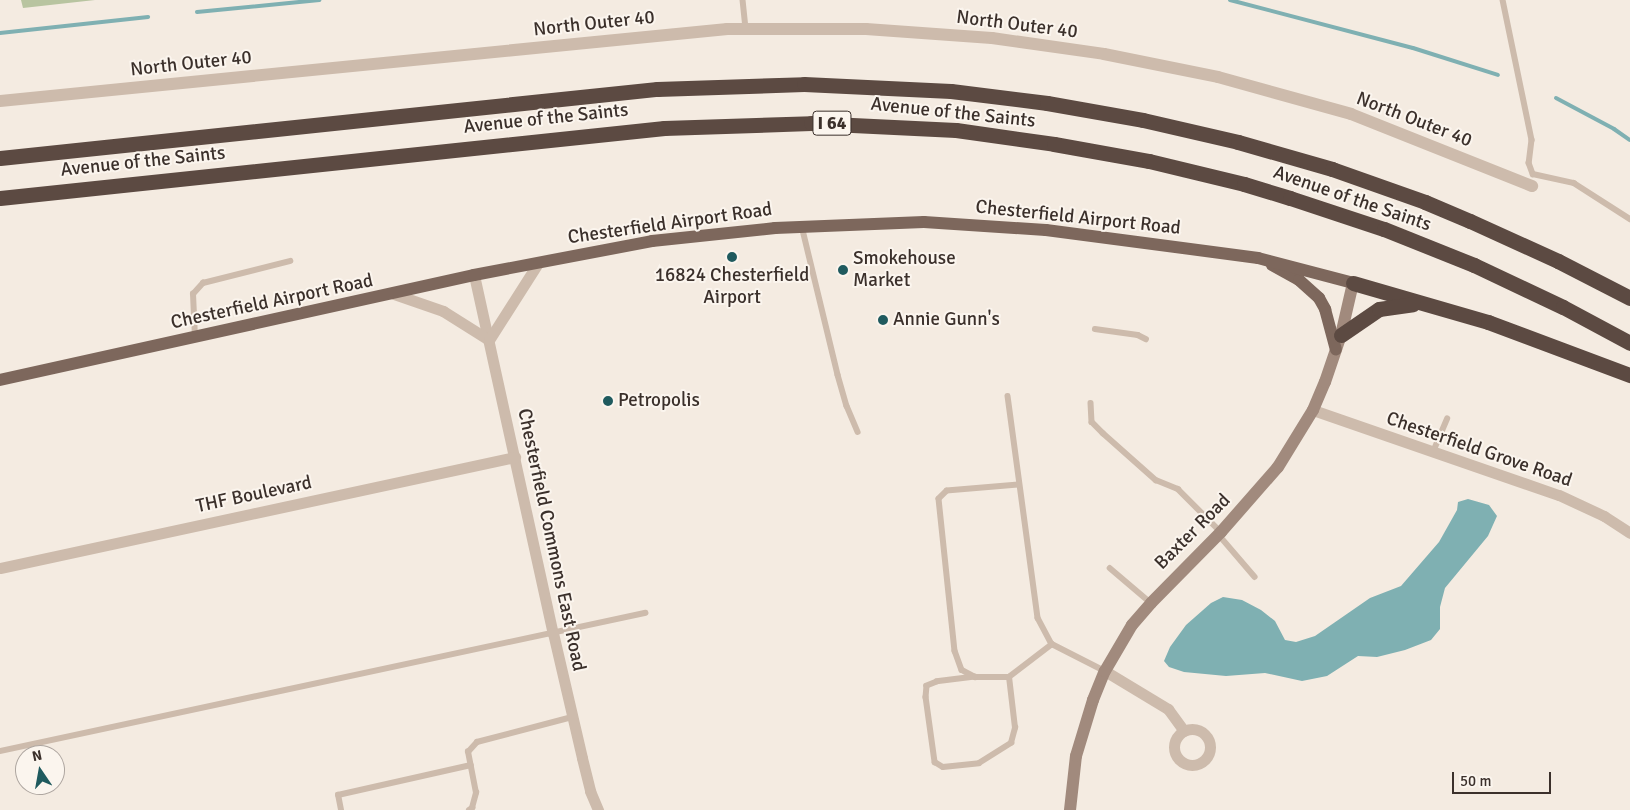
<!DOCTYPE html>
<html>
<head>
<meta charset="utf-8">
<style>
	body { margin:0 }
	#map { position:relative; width:1630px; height:810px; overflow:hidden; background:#f4ebe1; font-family:Signika,sans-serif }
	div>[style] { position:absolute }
	.green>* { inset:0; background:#b8c4a0 }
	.water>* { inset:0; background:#7fb0b2 }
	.stream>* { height:4px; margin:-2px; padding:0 2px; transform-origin:2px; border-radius:2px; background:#7fb0b2 }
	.service>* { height:5.5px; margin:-2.75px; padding:0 2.75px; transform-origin:2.75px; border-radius:2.75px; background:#cdbbac }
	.minor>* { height:11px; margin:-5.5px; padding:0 5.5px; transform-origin:5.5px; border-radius:5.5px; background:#cdbbac }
	.minor>.ring { margin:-5.5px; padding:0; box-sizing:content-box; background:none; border:11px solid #cdbbac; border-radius:50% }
	.tertiary>* { height:12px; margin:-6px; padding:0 6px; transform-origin:6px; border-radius:6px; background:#cdbbac }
	.secondary>* { height:12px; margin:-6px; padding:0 6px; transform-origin:6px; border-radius:6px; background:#a18a7d }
	.primary>* { height:12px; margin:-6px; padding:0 6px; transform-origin:6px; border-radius:6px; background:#7d675c }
	.motorway>* { height:15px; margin:-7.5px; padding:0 7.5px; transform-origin:7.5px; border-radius:7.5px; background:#5c4a42 }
	.dots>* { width:14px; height:14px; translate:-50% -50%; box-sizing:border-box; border:2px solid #fbf5ee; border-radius:50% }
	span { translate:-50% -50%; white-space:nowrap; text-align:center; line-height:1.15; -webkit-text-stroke:4px #fbf5ee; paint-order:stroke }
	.shield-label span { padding:1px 4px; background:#fbf5ee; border:1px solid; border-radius:4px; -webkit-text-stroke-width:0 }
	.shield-label { font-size:18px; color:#3b302b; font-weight:700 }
	.street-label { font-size:19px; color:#3b302b }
	.poi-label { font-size:19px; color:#3b302b }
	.left { translate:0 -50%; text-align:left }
	.north { position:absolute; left:15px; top:745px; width:50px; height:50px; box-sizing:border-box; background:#fbf5ee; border:1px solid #aea6a0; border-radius:50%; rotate:348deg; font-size:14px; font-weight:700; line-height:20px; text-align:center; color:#3b302b }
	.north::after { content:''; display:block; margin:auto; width:18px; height:22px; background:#1f5a5e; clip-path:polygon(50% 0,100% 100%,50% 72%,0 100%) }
	.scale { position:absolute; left:1452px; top:772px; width:99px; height:22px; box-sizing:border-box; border:2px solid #3b302b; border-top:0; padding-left:6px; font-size:15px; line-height:18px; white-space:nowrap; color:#3b302b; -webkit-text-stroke:4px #fbf5ee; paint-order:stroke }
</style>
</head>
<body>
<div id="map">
	<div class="green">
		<div style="clip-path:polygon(21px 0,95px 0,23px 8px)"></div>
	</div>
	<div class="water">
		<div style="clip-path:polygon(1468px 499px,1489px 505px,1497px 516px,1488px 536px,1445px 588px,1440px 607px,1440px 629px,1431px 640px,1405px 650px,1377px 657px,1358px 656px,1327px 676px,1302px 681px,1265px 673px,1226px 676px,1184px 672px,1169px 667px,1164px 661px,1170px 647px,1186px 625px,1211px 603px,1223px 597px,1242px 600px,1261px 610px,1275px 621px,1285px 640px,1296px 642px,1315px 636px,1370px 598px,1401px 586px,1439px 542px,1457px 510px,1458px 502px)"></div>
	</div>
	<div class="stream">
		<div style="left:1230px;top:0;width:189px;rotate:14.7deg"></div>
		<div style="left:1413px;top:48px;width:89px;rotate:17.6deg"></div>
		<div style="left:197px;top:12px;width:123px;rotate:-5.6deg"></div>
		<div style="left:0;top:33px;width:149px;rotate:-6.2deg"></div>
		<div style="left:1556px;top:98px;width:66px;rotate:28.1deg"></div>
		<div style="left:1614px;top:129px;width:19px;rotate:35deg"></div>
	</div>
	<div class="service">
		<div style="left:743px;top:0;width:29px;rotate:84deg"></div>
		<div style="left:1503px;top:0;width:143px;rotate:78.3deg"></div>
		<div style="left:1532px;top:140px;width:23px;rotate:97deg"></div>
		<div style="left:1529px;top:163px;width:12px;rotate:70deg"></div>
		<div style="left:1533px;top:174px;width:42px;rotate:12.4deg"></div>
		<div style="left:1574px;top:183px;width:67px;rotate:32.7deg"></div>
		<div style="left:802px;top:226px;width:153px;rotate:76.4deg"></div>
		<div style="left:838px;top:375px;width:32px;rotate:74deg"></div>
		<div style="left:847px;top:406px;width:28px;rotate:67deg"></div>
		<div style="left:1095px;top:329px;width:43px;rotate:7.9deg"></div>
		<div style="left:1138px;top:335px;width:9px;rotate:27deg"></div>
		<div style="left:195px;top:338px;width:44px;rotate:-92.6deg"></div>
		<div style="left:193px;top:294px;width:15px;rotate:-48deg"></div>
		<div style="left:203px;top:283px;width:90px;rotate:-14.2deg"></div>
		<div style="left:1008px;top:396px;width:224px;rotate:82.3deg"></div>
		<div style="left:1038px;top:618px;width:30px;rotate:62deg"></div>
		<div style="left:1052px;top:644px;width:59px;rotate:27deg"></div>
		<div style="left:1091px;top:403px;width:19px;rotate:87deg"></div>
		<div style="left:1092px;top:422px;width:16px;rotate:45deg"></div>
		<div style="left:1103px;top:433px;width:71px;rotate:41.6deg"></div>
		<div style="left:1156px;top:480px;width:24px;rotate:22deg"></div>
		<div style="left:1178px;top:489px;width:61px;rotate:45deg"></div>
		<div style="left:1433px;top:452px;width:36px;rotate:-67deg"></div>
		<div style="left:1019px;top:485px;width:72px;rotate:175.2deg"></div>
		<div style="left:947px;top:491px;width:11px;rotate:135deg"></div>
		<div style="left:939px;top:499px;width:153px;rotate:84deg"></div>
		<div style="left:955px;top:651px;width:20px;rotate:70deg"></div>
		<div style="left:962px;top:670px;width:15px;rotate:28deg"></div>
		<div style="left:975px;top:677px;width:34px"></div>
		<div style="left:1009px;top:677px;width:54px;rotate:-37.5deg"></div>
		<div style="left:1219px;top:535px;width:55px;rotate:49.4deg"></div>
		<div style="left:1110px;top:568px;width:54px;rotate:40.5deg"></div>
		<div style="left:975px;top:677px;width:38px;rotate:173deg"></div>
		<div style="left:937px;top:682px;width:11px;rotate:158deg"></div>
		<div style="left:927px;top:686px;width:11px;rotate:95deg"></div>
		<div style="left:926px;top:697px;width:66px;rotate:82.1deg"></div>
		<div style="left:935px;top:762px;width:9px;rotate:32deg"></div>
		<div style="left:943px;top:767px;width:36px;rotate:-6deg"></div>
		<div style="left:979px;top:763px;width:38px;rotate:-32deg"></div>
		<div style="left:1011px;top:743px;width:16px;rotate:-75deg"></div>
		<div style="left:1015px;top:728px;width:51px;rotate:-96.7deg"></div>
		<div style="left:0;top:751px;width:660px;rotate:-12.08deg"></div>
		<div style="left:341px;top:810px;width:15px;rotate:-101deg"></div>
		<div style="left:338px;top:795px;width:136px;rotate:-12.7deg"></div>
		<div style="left:469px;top:810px;width:4px;rotate:-34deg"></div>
		<div style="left:472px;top:808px;width:16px;rotate:-75deg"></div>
		<div style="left:476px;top:793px;width:42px;rotate:-101deg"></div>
		<div style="left:468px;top:752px;width:13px;rotate:-48deg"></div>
		<div style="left:477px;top:742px;width:98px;rotate:-14.7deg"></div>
	</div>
	<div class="minor">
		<div style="left:474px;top:275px;width:367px;rotate:77.6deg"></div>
		<div style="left:553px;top:633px;width:128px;rotate:76.9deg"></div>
		<div style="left:582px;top:758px;width:34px;rotate:76deg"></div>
		<div style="left:590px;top:791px;width:21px;rotate:67deg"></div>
		<div style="left:394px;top:294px;width:52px;rotate:19.1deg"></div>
		<div style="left:443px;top:311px;width:54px;rotate:32.2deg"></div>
		<div style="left:489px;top:340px;width:91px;rotate:-57.5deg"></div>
		<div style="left:1313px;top:410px;width:260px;rotate:19.1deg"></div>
		<div style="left:1559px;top:495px;width:50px;rotate:25deg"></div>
		<div style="left:1604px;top:516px;width:31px;rotate:33deg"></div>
		<div style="left:0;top:568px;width:527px;rotate:-12.16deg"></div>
		<div style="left:1105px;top:671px;width:74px;rotate:31.1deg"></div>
		<div style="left:1168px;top:709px;width:27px;rotate:54deg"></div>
		<div class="ring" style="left:1174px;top:729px;width:25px;height:25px"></div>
	</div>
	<div class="tertiary">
		<div style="left:0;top:101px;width:731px;rotate:-5.66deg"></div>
		<div style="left:727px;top:29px;width:139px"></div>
		<div style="left:866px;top:29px;width:126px;rotate:4.1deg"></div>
		<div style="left:992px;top:38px;width:113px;rotate:8.1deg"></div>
		<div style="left:1104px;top:54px;width:116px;rotate:11.4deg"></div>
		<div style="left:1218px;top:77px;width:138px;rotate:15.5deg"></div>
		<div style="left:1351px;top:114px;width:195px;rotate:21.7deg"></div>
	</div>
	<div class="secondary">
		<div style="left:1070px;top:810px;width:54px;rotate:-83.7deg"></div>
		<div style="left:1076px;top:756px;width:59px;rotate:-73.1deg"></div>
		<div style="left:1093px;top:700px;width:31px;rotate:-68deg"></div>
		<div style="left:1105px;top:671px;width:53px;rotate:-59.6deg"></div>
		<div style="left:1132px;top:625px;width:29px;rotate:-49deg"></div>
		<div style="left:1151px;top:603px;width:100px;rotate:-45.4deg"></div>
		<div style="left:1221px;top:532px;width:86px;rotate:-48.8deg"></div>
		<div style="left:1278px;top:467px;width:67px;rotate:-58.4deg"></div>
		<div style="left:1313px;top:410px;width:30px;rotate:-67deg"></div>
		<div style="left:1325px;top:382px;width:50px;rotate:-71.2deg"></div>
		<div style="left:1341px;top:335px;width:53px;rotate:-77deg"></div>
	</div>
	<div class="primary">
		<div style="left:1272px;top:265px;width:31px;rotate:29deg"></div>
		<div style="left:1299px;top:280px;width:27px;rotate:42deg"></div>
		<div style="left:1319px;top:298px;width:13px;rotate:61deg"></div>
		<div style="left:1325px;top:309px;width:42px;rotate:75deg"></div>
		<div style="left:0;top:380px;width:485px;rotate:-12.5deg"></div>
		<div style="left:474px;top:275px;width:181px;rotate:-10.8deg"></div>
		<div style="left:652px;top:241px;width:124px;rotate:-6deg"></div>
		<div style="left:775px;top:228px;width:149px;rotate:-2.3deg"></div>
		<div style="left:924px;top:222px;width:122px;rotate:3.8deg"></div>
		<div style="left:1046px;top:230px;width:214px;rotate:7.5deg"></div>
		<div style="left:1258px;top:258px;width:98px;rotate:14.7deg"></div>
	</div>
	<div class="motorway">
		<div style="left:0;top:158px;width:661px;rotate:-6deg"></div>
		<div style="left:657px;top:89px;width:147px;rotate:-1.9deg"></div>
		<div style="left:804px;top:84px;width:147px;rotate:2.7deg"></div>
		<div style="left:951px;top:91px;width:97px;rotate:7.1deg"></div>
		<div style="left:1047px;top:103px;width:97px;rotate:10deg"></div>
		<div style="left:1143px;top:120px;width:98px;rotate:13deg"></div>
		<div style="left:1238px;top:142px;width:98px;rotate:16deg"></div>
		<div style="left:1332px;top:169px;width:99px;rotate:19.5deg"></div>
		<div style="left:1425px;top:202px;width:49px;rotate:22.9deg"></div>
		<div style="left:1470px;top:221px;width:97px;rotate:24.4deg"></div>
		<div style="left:1558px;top:261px;width:81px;rotate:27.2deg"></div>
		<div style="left:0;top:198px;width:668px;rotate:-6.02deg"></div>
		<div style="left:664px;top:128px;width:147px;rotate:-1.9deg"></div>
		<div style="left:811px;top:123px;width:145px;rotate:2.8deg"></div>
		<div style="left:956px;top:130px;width:99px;rotate:8.1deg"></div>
		<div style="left:1054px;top:144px;width:97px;rotate:10.1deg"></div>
		<div style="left:1149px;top:161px;width:98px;rotate:13.6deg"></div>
		<div style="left:1244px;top:184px;width:48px;rotate:16.9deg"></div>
		<div style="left:1290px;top:198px;width:99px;rotate:18.3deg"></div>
		<div style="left:1384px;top:229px;width:97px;rotate:21.8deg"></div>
		<div style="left:1474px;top:265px;width:98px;rotate:25.3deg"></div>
		<div style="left:1563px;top:307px;width:76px;rotate:28.2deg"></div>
		<div style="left:1353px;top:283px;width:141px;rotate:16.1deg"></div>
		<div style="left:1488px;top:322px;width:152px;rotate:20.5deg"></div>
		<div style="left:1341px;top:335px;width:46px;rotate:-34.4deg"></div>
		<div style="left:1379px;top:309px;width:34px;rotate:-8deg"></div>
	</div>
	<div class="dots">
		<div style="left:732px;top:257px;background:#1f5a5e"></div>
		<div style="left:843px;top:270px;background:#1f5a5e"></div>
		<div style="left:883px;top:320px;background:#1f5a5e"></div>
		<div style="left:608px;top:401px;background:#1f5a5e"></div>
	</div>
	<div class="shield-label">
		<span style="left:832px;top:123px">I 64</span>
	</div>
	<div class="street-label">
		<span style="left:594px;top:24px;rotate:-6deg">North Outer 40</span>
		<span style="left:1017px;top:25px;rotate:7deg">North Outer 40</span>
		<span style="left:191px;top:64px;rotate:-6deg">North Outer 40</span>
		<span style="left:953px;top:113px;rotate:6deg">Avenue of the Saints</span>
		<span style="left:546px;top:119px;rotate:-6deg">Avenue of the Saints</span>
		<span style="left:1414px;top:120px;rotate:21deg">North Outer 40</span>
		<span style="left:143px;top:162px;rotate:-6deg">Avenue of the Saints</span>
		<span style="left:1352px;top:199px;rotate:19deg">Avenue of the Saints</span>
		<span style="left:1078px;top:218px;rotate:6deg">Chesterfield Airport Road</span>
		<span style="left:670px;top:224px;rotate:-8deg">Chesterfield Airport Road</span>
		<span style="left:272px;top:302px;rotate:-12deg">Chesterfield Airport Road</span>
		<span style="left:1479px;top:450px;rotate:19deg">Chesterfield Grove Road</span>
		<span style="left:254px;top:495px;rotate:-12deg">THF Boulevard</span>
		<span style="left:1193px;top:532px;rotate:-45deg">Baxter Road</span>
		<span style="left:551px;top:540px;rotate:78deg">Chesterfield Commons East Road</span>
	</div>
	<div class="poi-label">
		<span class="left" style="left:853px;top:270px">Smokehouse<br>Market</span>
		<span style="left:732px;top:287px">16824 Chesterfield<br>Airport</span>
		<span class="left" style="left:893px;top:320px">Annie Gunn's</span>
		<span class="left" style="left:618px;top:401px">Petropolis</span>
	</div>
	<div class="north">N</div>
	<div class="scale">50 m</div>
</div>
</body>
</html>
